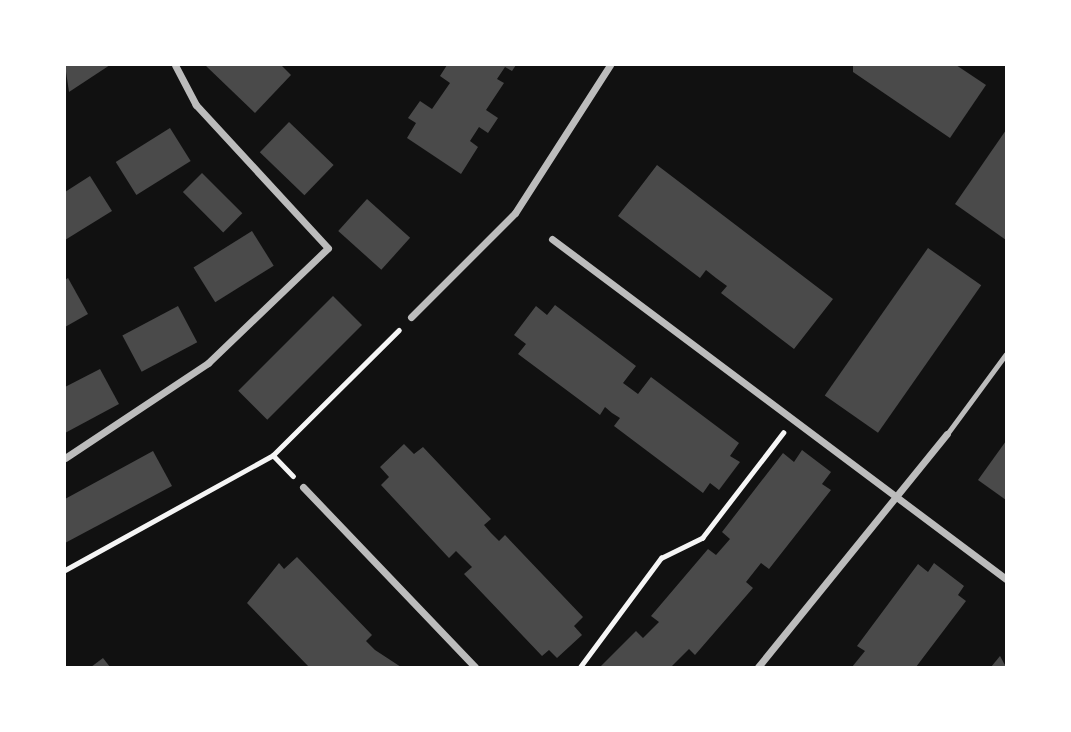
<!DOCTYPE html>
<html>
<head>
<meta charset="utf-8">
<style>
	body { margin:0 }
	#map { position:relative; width:1071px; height:732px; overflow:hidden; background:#111; font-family:Arial,sans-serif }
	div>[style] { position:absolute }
	.building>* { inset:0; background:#4a4a4a; transform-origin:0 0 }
	.path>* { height:4.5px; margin:-2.25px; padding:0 2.25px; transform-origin:2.25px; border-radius:2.25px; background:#f5f5f5 }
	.service>* { height:5px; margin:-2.5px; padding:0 2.5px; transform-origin:2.5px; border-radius:2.5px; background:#bcbcbc }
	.minor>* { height:7px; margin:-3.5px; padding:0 3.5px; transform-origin:3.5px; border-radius:3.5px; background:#bcbcbc }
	span { translate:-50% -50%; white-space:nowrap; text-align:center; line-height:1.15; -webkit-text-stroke:7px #fff; paint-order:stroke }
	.frame { position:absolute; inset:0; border:66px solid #fff; pointer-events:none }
</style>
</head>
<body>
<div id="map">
	<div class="building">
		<div style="clip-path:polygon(65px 65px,110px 65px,69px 92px)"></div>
		<div style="clip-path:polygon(205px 65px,281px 65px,291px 75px,255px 113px)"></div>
		<div style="clip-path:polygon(447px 65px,516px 65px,512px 71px,505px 67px,497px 79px,504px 83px,486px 110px,498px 118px,488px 133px,479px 127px,470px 141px,478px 147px,461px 174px,407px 138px,416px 123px,408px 118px,420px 101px,432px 109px,450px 83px,440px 76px)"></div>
		<div style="clip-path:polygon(853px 65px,956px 65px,986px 85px,950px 138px,853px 72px)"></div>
		<div style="left:289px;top:122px;width:62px;height:42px;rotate:44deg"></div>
		<div style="left:170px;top:128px;width:39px;height:64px;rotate:58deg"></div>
		<div style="clip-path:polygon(1006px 130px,1006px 240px,955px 204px)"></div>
		<div style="clip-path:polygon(657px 165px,833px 299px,794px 349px,721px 293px,727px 286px,716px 278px,706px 270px,700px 278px,618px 216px)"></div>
		<div style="left:202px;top:173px;width:57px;height:27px;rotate:45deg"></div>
		<div style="clip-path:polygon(90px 176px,112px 211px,65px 240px,65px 192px)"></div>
		<div style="left:367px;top:199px;width:58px;height:43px;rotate:42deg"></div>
		<div style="left:252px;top:231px;width:41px;height:69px;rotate:58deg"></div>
		<div style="left:928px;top:248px;width:65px;height:180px;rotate:35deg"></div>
		<div style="clip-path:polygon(68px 278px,88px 314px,65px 327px,65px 280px)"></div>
		<div style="left:333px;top:296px;width:41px;height:134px;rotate:45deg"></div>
		<div style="clip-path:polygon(555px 305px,636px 366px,623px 383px,638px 394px,651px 377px,739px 443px,730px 456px,740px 462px,719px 490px,710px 483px,703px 493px,614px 426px,620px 418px,612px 413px,605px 407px,600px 415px,518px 354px,526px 344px,514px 335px,536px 306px,547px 315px)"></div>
		<div style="left:178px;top:306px;width:41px;height:63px;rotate:62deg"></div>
		<div style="clip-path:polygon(100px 369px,119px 404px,65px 433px,65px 387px)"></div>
		<div style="clip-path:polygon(1006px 441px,1006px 500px,978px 480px)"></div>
		<div style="clip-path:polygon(404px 444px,414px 454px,423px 447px,491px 519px,484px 525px,491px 533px,499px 541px,505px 535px,583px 617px,574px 626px,582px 635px,557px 658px,549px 650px,542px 656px,464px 574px,472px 567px,456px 551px,449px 558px,381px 485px,389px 477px,380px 467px)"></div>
		<div style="clip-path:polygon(802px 450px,831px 472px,822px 484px,831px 490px,769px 569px,761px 563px,746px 582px,753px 588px,695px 655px,689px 649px,671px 667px,600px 667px,636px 631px,643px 638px,659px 622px,651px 616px,708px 549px,716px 555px,730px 539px,722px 532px,783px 453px,794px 462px)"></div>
		<div style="clip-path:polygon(153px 451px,172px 486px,65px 543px,65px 499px)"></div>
		<div style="clip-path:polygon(297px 557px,372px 635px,366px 641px,375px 650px,401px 667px,309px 667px,247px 603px,279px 563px,284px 569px)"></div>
		<div style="clip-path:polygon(934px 563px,964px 586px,958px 595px,966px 601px,916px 667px,852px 667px,865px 651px,857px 646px,918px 564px,928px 572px)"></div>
		<div style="clip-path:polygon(1000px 656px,1006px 667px,991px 667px)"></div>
		<div style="clip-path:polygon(103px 658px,110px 667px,91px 667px)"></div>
	</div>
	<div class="path">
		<div style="left:273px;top:455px;width:29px;rotate:46deg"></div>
		<div style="left:65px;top:570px;width:238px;rotate:-28.9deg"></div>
		<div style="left:273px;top:455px;width:177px;rotate:-44.8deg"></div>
		<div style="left:580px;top:667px;width:136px;rotate:-53.4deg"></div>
		<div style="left:661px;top:558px;width:46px;rotate:-26deg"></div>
		<div style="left:702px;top:538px;width:133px;rotate:-52.4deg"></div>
	</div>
	<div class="service">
		<div style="left:947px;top:434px;width:99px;rotate:-53.6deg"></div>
	</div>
	<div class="minor">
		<div style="left:552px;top:239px;width:567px;rotate:36.83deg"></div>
		<div style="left:411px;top:317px;width:147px;rotate:-45deg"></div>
		<div style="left:515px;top:213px;width:176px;rotate:-57.3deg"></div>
		<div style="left:65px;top:458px;width:172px;rotate:-33.6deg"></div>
		<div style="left:208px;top:363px;width:166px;rotate:-43.8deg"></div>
		<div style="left:328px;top:248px;width:195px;rotate:-132.7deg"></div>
		<div style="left:196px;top:105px;width:45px;rotate:-117.7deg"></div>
		<div style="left:303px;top:487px;width:249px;rotate:46.3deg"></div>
		<div style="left:758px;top:667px;width:300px;rotate:-51deg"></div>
	</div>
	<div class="frame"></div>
</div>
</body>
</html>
